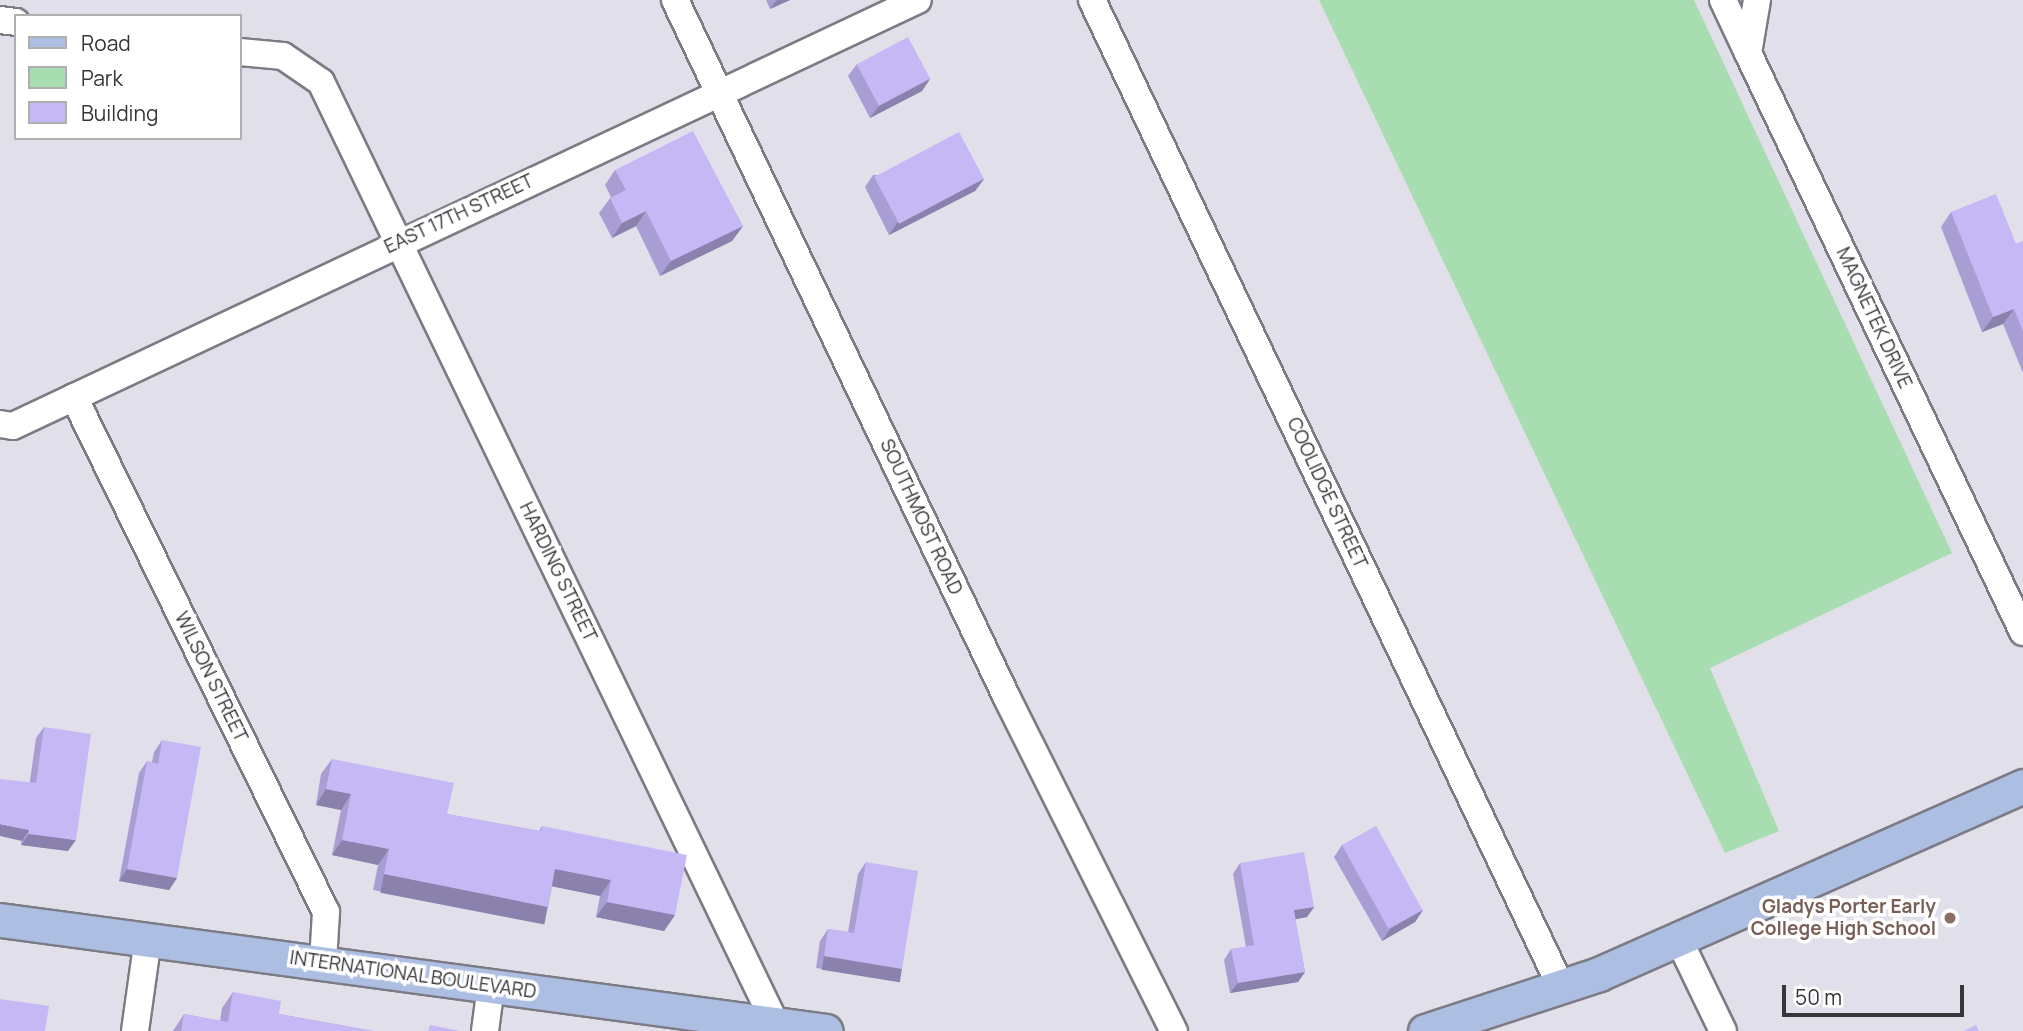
<!DOCTYPE html>
<html>
<head>
<meta charset="utf-8">
<style>
	body { margin:0 }
	#map { position:relative; width:2023px; height:1031px; overflow:hidden; background:#e1dfe9; font-family:Manrope,sans-serif }
	div>[style] { position:absolute }
	.green>* { inset:0; background:#a8dcb1 }
	.roads { filter:drop-shadow(2px 0 #7c7b84) drop-shadow(-2px 0 #7c7b84) drop-shadow(0 2px #7c7b84) drop-shadow(0 -2px #7c7b84) }
	.minor>* { height:26px; margin:-13px; padding:0 13px; transform-origin:13px; border-radius:13px; background:#fff }
	.major>* { height:33px; margin:-16.5px; padding:0 16.5px; transform-origin:16.5px; border-radius:16.5px; background:#acbee2 }
	.wall>* { inset:0; background:#a99ed3 }
	.shaded-wall>* { inset:0; background:#8a81ac; transform-origin:0 0 }
	.building>* { inset:0; background:#c5b8f5; transform-origin:0 0 }
	.dots>* { width:19px; height:19px; translate:-50% -50%; box-sizing:border-box; border:4px solid #fff; border-radius:50% }
	span { translate:-50% -50%; white-space:nowrap; text-align:center; line-height:1.15; -webkit-text-stroke:7px #fff; paint-order:stroke }
	.street-label { font-size:19px; color:#363539 }
	.education-label { font-size:19px; color:#785e54; font-weight:700 }
	.right { translate:-100% -50%; text-align:right }
	.legend { position:absolute; left:14px; top:14px; width:228px; height:126px; box-sizing:border-box; background:#fff; border:2px solid #afaeb0; margin:0; padding:9px 12px; list-style:none; font-size:21px; color:#363539 }
	.legend li { display:flex; align-items:center; gap:14px; height:35px }
	.legend b { width:35px; border:2px solid #afaeb0 }
	.scale { position:absolute; left:1782px; top:985px; width:182px; height:32px; box-sizing:border-box; border:4px solid #363539; border-top:0; padding-left:9px; font-size:21px; line-height:24px; white-space:nowrap; color:#363539; -webkit-text-stroke:5px #fff; paint-order:stroke }
</style>
</head>
<body>
<div id="map">
	<div class="green">
		<div style="clip-path:polygon(1319px 0,1694px 0,1952px 553px,1710px 668px,1779px 831px,1725px 853px)"></div>
	</div>
	<div class="roads">
		<div class="minor">
			<div style="left:675px;top:0;width:773px;rotate:64.56deg"></div>
			<div style="left:1007px;top:698px;width:373px;rotate:63.4deg"></div>
			<div style="left:1092px;top:0;width:1093px;rotate:64.58deg"></div>
			<div style="left:1723px;top:0;width:59px;rotate:64.7deg"></div>
			<div style="left:1757px;top:0;width:54px;rotate:99.6deg"></div>
			<div style="left:1748px;top:53px;width:641px;rotate:64.59deg"></div>
			<div style="left:0;top:20px;width:16px;rotate:7deg"></div>
			<div style="left:240px;top:52px;width:43px;rotate:5.3deg"></div>
			<div style="left:283px;top:56px;width:46px;rotate:34.4deg"></div>
			<div style="left:321px;top:82px;width:1054px;rotate:64.24deg"></div>
			<div style="left:74px;top:397px;width:573px;rotate:63.93deg"></div>
			<div style="left:326px;top:912px;width:51px;rotate:93.4deg"></div>
			<div style="left:0;top:424px;width:13px;rotate:9deg"></div>
			<div style="left:13px;top:426px;width:1000px;rotate:-25.21deg"></div>
			<div style="left:1679px;top:940px;width:101px;rotate:64.2deg"></div>
			<div style="left:135px;top:1031px;width:93px;rotate:-82deg"></div>
			<div style="left:485px;top:1031px;width:45px;rotate:-82.4deg"></div>
		</div>
		<div class="major">
			<div style="left:0;top:920px;width:833px;rotate:7.65deg"></div>
			<div style="left:1425px;top:1031px;width:183px;rotate:-18.1deg"></div>
			<div style="left:1599px;top:974px;width:464px;rotate:-23.9deg"></div>
		</div>
	</div>
	<div class="wall">
		<div style="clip-path:polygon(766px 0,790px 0,770px 9px)"></div>
		<div style="clip-path:polygon(857px 64px,930px 79px,922px 91px,870px 118px,848px 76px)"></div>
		<div style="clip-path:polygon(615px 170px,743px 226px,732px 241px,660px 276px,636px 226px,612px 238px,599px 213px,611px 197px,605px 185px)"></div>
		<div style="clip-path:polygon(873px 175px,984px 179px,975px 191px,889px 235px,865px 187px)"></div>
		<div style="clip-path:polygon(1951px 212px,2016px 244px,2023px 241px,2023px 373px,2003px 324px,1982px 332px,1941px 227px)"></div>
		<div style="clip-path:polygon(44px 727px,68px 851px,21px 845px,36px 738px)"></div>
		<div style="clip-path:polygon(162px 740px,177px 878px,169px 890px,119px 881px,139px 773px,147px 761px,152px 762px,154px 752px)"></div>
		<div style="clip-path:polygon(332px 759px,447px 814px,539px 831px,542px 826px,675px 915px,664px 931px,596px 917px,600px 896px,552px 886px,548px 907px,537px 922px,373px 890px,378px 865px,332px 855px,341px 810px,316px 805px,321px 774px)"></div>
		<div style="clip-path:polygon(1342px 845px,1423px 910px,1415px 922px,1382px 941px,1334px 857px)"></div>
		<div style="clip-path:polygon(866px 862px,902px 969px,894px 981px,816px 968px,820px 941px,828px 929px,848px 932px,858px 874px)"></div>
		<div style="clip-path:polygon(1240px 863px,1314px 907px,1307px 917px,1295px 919px,1305px 972px,1298px 982px,1230px 993px,1224px 960px,1231px 949px,1246px 947px,1233px 874px)"></div>
		<div style="clip-path:polygon(233px 992px,279px 1014px,373px 1031px,173px 1031px,184px 1014px,220px 1021px,222px 1008px)"></div>
	</div>
	<div class="shaded-wall">
		<div style="clip-path:polygon(778px 0,790px 0,770px 9px,776px 1px)"></div>
		<div style="clip-path:polygon(930px 79px,922px 91px,870px 118px,879px 106px)"></div>
		<div style="clip-path:polygon(984px 179px,975px 191px,889px 235px,897px 223px)"></div>
		<div style="clip-path:polygon(646px 211px,636px 226px,612px 238px,622px 223px)"></div>
		<div style="clip-path:polygon(743px 226px,732px 241px,660px 276px,671px 261px)"></div>
		<div style="clip-path:polygon(2014px 309px,2003px 324px,1982px 332px,1993px 317px)"></div>
		<div style="clip-path:polygon(326px 789px,351px 794px,341px 810px,316px 805px)"></div>
		<div style="clip-path:polygon(0 824px,29px 830px,22px 841px,0 836px)"></div>
		<div style="clip-path:polygon(29px 834px,76px 840px,68px 851px,21px 845px)"></div>
		<div style="clip-path:polygon(342px 840px,389px 849px,378px 865px,332px 855px)"></div>
		<div style="clip-path:polygon(127px 869px,177px 878px,169px 890px,119px 881px)"></div>
		<div style="clip-path:polygon(555px 869px,611px 880px,600px 896px,545px 885px)"></div>
		<div style="left:384px;top:874px;width:167px;height:19px;rotate:11deg"></div>
		<div style="clip-path:polygon(607px 902px,675px 915px,664px 931px,596px 917px)"></div>
		<div style="clip-path:polygon(1314px 907px,1307px 917px,1287px 921px,1294px 910px)"></div>
		<div style="clip-path:polygon(1423px 910px,1415px 922px,1382px 941px,1390px 929px)"></div>
		<div style="left:824px;top:956px;width:79px;height:14px;rotate:9deg"></div>
		<div style="clip-path:polygon(1305px 972px,1298px 982px,1230px 993px,1238px 983px)"></div>
	</div>
	<div class="building">
		<div style="left:908px;top:37px;width:47px;height:58px;rotate:62deg"></div>
		<div style="clip-path:polygon(693px 131px,743px 226px,671px 261px,646px 211px,622px 223px,610px 198px,626px 190px,615px 170px)"></div>
		<div style="left:959px;top:132px;width:53px;height:96px;rotate:62deg"></div>
		<div style="clip-path:polygon(1996px 194px,2016px 244px,2023px 241px,2023px 331px,2014px 309px,1993px 317px,1951px 212px)"></div>
		<div style="clip-path:polygon(44px 727px,91px 734px,76px 840px,29px 834px,29px 830px,0 824px,0 779px,36px 783px)"></div>
		<div style="clip-path:polygon(162px 740px,201px 747px,177px 878px,127px 869px,147px 761px,158px 764px)"></div>
		<div style="clip-path:polygon(332px 759px,454px 783px,447px 814px,541px 831px,542px 826px,687px 855px,675px 915px,607px 902px,611px 880px,555px 869px,548px 907px,384px 874px,389px 849px,342px 840px,351px 794px,326px 789px)"></div>
		<div style="left:1376px;top:826px;width:96px;height:39px;rotate:61deg"></div>
		<div style="clip-path:polygon(1304px 852px,1314px 907px,1294px 910px,1305px 972px,1238px 983px,1231px 949px,1254px 945px,1240px 863px)"></div>
		<div style="clip-path:polygon(866px 862px,918px 871px,902px 969px,824px 956px,828px 929px,854px 933px)"></div>
		<div style="clip-path:polygon(233px 992px,281px 1001px,279px 1014px,373px 1031px,181px 1031px,184px 1014px,228px 1022px)"></div>
		<div style="clip-path:polygon(0 999px,49px 1006px,45px 1031px,0 1031px)"></div>
		<div style="clip-path:polygon(430px 1025px,460px 1031px,428px 1031px)"></div>
		<div style="clip-path:polygon(1976px 1025px,1979px 1031px,1964px 1031px)"></div>
	</div>
	<div class="dots">
		<div style="left:1950px;top:918px;background:#8d6e63"></div>
	</div>
	<div class="street-label">
		<span style="left:459px;top:214px;rotate:-25deg">EAST 17TH STREET</span>
		<span style="left:1874px;top:318px;rotate:65deg">MAGNETEK DRIVE</span>
		<span style="left:1327px;top:493px;rotate:65deg">COOLIDGE STREET</span>
		<span style="left:921px;top:517px;rotate:65deg">SOUTHMOST ROAD</span>
		<span style="left:558px;top:572px;rotate:64deg">HARDING STREET</span>
		<span style="left:211px;top:677px;rotate:64deg">WILSON STREET</span>
		<span style="left:413px;top:975px;rotate:8deg">INTERNATIONAL BOULEVARD</span>
	</div>
	<div class="education-label">
		<span class="right" style="left:1936px;top:918px">Gladys Porter Early<br>College High School</span>
	</div>
	<ul class="legend">
	<li><b style="height:9px;background:#acbee2"></b>Road</li>
	<li><b style="height:19px;background:#a8dcb1"></b>Park</li>
	<li><b style="height:19px;background:#c5b8f5"></b>Building</li>
	</ul>
	<div class="scale">50 m</div>
</div>
</body>
</html>
